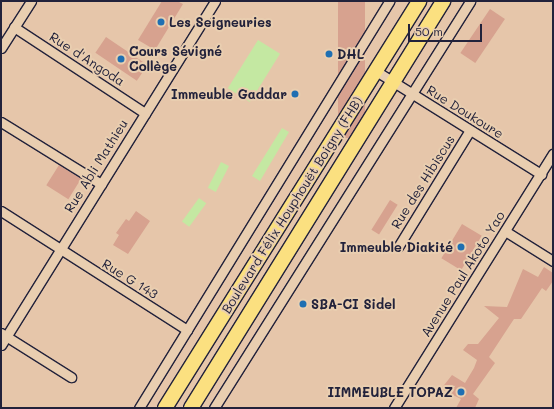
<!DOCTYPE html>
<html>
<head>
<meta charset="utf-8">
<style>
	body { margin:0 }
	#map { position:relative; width:554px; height:409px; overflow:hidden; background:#e6c6aa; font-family:Mali,sans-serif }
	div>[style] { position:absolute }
	.green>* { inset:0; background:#c4e8a2; transform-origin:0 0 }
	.building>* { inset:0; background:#d7a28f; transform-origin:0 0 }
	.roads { filter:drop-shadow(1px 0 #22223b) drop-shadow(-1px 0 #22223b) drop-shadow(0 1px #22223b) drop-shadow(0 -1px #22223b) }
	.minor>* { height:9px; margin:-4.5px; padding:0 4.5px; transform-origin:4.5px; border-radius:4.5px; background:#e9ceb0 }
	.highway>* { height:14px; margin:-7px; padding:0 7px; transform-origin:7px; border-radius:7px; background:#fbe080 }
	.dots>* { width:11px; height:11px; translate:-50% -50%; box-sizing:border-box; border:2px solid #e9ceb0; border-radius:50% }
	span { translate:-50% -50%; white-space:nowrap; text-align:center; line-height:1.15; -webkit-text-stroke:4px #e9ceb0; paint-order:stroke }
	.poi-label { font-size:13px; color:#22223b; font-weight:700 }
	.left { translate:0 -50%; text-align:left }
	.right { translate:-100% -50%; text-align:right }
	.street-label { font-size:13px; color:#22223b }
	.frame { position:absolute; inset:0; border:2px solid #22223b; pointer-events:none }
	.scale { position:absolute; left:408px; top:24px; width:74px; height:18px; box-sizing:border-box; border:2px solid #22223b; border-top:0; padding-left:5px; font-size:12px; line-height:14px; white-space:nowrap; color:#22223b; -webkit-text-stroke:3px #e9ceb0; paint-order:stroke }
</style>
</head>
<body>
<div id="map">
	<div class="green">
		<div style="left:258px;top:40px;width:26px;height:57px;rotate:32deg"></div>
		<div style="clip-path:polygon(282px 128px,289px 132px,260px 181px,252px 176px)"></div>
		<div style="left:221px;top:162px;width:9px;height:29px;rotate:27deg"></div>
		<div style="left:199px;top:198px;width:9px;height:29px;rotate:36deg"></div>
	</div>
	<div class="building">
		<div style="clip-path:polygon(162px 1px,177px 1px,183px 4px,155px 50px,138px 40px)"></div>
		<div style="left:338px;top:1px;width:27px;height:137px"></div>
		<div style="left:490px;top:9px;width:18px;height:53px;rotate:34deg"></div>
		<div style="left:106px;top:37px;width:50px;height:19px;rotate:34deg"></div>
		<div style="left:59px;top:165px;width:26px;height:24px;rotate:32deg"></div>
		<div style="left:390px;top:200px;width:9px;height:35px;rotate:32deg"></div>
		<div style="clip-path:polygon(136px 211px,150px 221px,128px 254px,113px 245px,119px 235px,116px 233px,126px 219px,129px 221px)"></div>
		<div style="left:462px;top:224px;width:23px;height:40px;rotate:31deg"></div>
		<div style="clip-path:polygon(544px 267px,553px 273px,553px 281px,546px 291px,542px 288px,521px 319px,514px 319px,489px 357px,495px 363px,473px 394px,479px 399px,475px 408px,456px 408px,461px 399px,441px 389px,452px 375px,465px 383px,474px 368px,477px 360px,463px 350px,468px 344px,478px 344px,499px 318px,484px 306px,507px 307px,523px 269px,538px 277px)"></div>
	</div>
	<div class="roads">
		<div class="minor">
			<div style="left:14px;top:27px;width:157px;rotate:33.3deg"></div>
			<div style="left:1px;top:48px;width:56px;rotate:-57.4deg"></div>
			<div style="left:376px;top:71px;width:195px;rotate:32deg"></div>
			<div style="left:1px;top:122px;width:118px;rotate:31.8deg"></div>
			<div style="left:1px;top:211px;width:221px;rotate:32.6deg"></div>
			<div style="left:505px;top:231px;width:57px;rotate:32deg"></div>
			<div style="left:398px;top:247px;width:137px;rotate:-58.4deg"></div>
			<div style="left:1px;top:333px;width:83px;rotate:32.2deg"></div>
			<div style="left:1px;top:345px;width:405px;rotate:-58.1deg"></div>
			<div style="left:139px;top:408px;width:478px;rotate:-58.4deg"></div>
			<div style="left:214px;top:408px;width:481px;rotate:-57.8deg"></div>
			<div style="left:394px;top:408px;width:300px;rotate:-58deg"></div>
		</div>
		<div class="highway">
			<div style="left:165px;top:408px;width:480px;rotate:-58deg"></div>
			<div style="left:191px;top:408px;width:479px;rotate:-58.2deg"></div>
		</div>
	</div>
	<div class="dots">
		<div style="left:161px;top:22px;background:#1f6fb2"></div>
		<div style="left:329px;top:54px;background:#1f6fb2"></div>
		<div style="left:121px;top:59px;background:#1f6fb2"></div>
		<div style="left:295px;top:94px;background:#1f6fb2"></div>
		<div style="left:461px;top:247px;background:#1f6fb2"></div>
		<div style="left:303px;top:304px;background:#1f6fb2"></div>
		<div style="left:461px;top:392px;background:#1f6fb2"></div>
	</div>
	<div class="poi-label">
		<span class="left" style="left:169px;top:22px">Les Seigneuries</span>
		<span class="left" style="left:129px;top:59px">Cours Sévigné<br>Collège</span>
		<span class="left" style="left:337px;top:54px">DHL</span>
		<span class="right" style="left:287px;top:94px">Immeuble Gaddar</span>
		<span class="right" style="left:453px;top:247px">Immeuble Diakité</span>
		<span class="left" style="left:311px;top:304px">SBA-CI Sidel</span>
		<span class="right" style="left:453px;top:392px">IIMMEUBLE TOPAZ</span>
	</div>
	<div class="street-label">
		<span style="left:87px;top:59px;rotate:33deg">Rue d'Angoda</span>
		<span style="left:465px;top:112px;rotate:32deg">Rue Doukoure</span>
		<span style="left:96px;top:166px;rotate:-58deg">Rue Abli Mathieu</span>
		<span style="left:423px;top:182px;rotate:-58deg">Rue des Hibiscus</span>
		<span style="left:292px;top:205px;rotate:-58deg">Boulevard Félix Houphouët Boigny (FHB)</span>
		<span style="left:463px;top:274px;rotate:-58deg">Avenue Paul Akoto Yao</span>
		<span style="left:130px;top:279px;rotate:32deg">Rue G 143</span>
	</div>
	<div class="frame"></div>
	<div class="scale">50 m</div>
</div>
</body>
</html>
